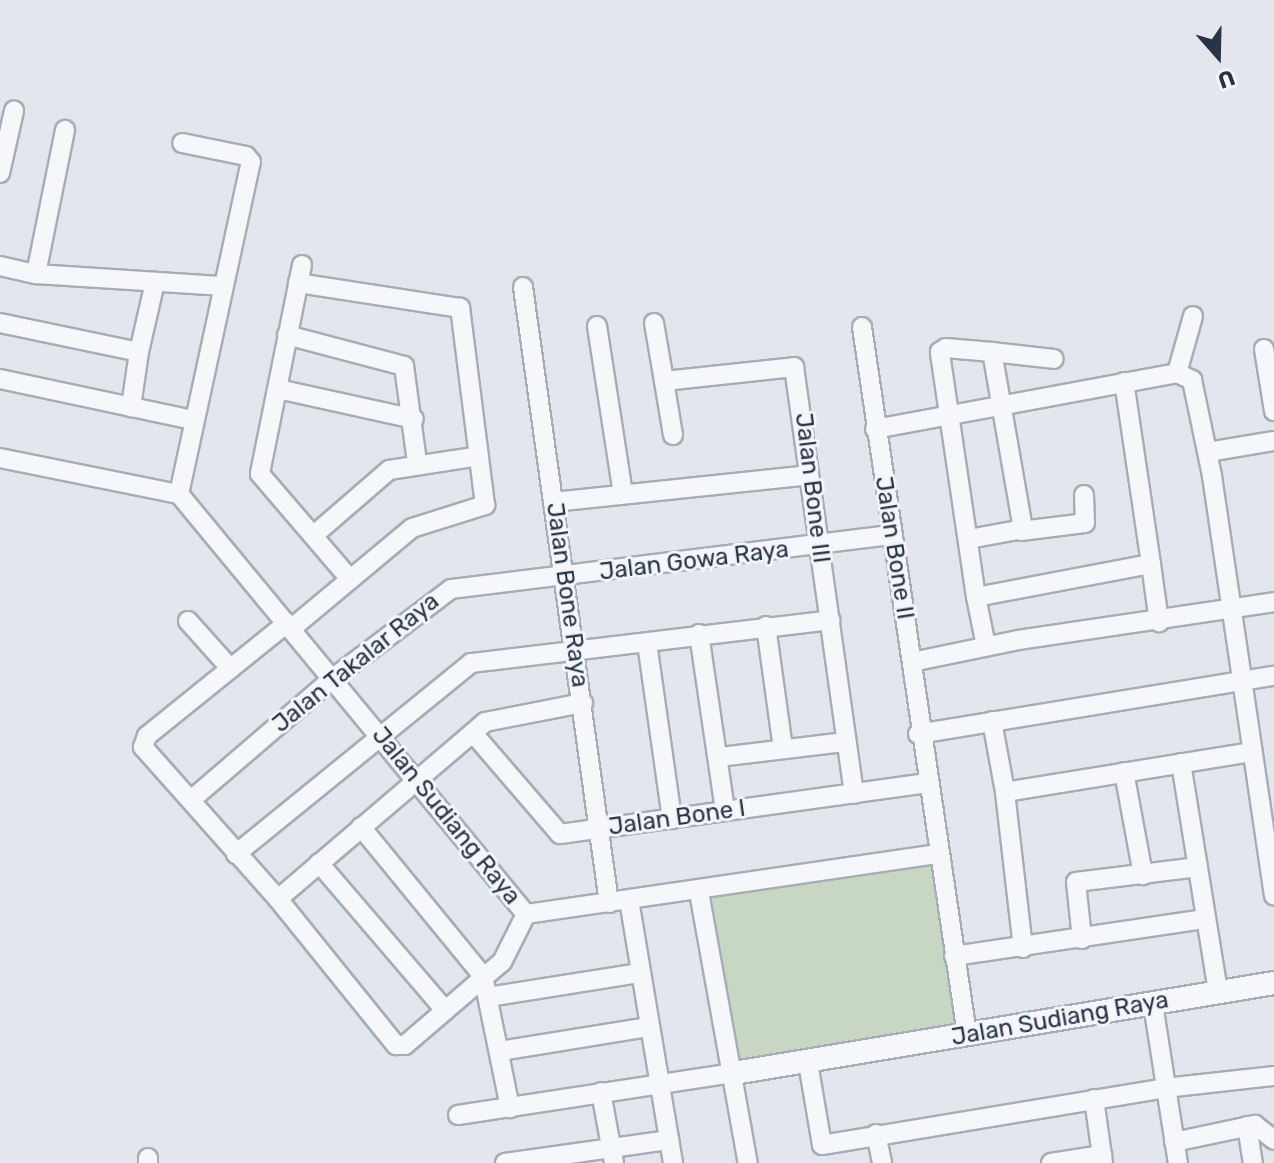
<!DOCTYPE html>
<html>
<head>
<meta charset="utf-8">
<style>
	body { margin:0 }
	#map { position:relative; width:1274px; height:1163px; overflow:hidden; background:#e3e6ec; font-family:Rubik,sans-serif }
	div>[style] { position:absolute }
	.green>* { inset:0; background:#c8d7c3; transform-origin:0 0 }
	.roads { filter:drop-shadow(2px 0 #a7adb7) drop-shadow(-2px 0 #a7adb7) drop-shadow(0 2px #a7adb7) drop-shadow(0 -2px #a7adb7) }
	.minor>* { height:18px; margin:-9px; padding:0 9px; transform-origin:9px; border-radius:9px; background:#f6f7fa }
	.tertiary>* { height:22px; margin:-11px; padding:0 11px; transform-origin:11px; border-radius:11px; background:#f6f7fa }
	span { translate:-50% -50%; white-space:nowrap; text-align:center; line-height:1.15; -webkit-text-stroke:6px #f3f5f9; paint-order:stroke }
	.street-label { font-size:24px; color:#283446 }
	.north { position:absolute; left:1178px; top:16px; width:80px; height:80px; -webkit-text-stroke:6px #f3f5f9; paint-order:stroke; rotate:160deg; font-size:22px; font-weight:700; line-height:32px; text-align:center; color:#283446 }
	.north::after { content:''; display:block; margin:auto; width:28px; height:36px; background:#283446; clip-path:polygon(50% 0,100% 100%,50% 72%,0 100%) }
</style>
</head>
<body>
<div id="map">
	<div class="green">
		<div style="left:938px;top:854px;width:183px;height:242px;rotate:81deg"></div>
	</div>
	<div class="roads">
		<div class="minor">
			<div style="left:0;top:173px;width:64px;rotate:-77.3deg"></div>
			<div style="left:302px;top:265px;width:213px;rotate:101.4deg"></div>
			<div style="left:260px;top:474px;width:137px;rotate:49.4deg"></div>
			<div style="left:0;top:266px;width:37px;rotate:13deg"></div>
			<div style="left:36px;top:274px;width:188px;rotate:3.7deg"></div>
			<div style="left:36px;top:274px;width:147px;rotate:-78.6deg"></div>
			<div style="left:523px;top:287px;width:622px;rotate:82.05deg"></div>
			<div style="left:0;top:323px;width:142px;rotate:11.8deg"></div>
			<div style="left:139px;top:352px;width:56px;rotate:98.3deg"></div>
			<div style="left:654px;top:323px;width:59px;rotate:80.2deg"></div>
			<div style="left:597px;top:326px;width:170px;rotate:81.2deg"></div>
			<div style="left:862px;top:327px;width:716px;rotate:81.56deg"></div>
			<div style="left:287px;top:335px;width:121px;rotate:14.8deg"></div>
			<div style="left:404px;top:366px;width:97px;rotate:82.3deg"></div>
			<div style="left:1264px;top:349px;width:63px;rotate:80.8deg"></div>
			<div style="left:139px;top:352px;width:72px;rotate:-77.1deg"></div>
			<div style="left:1177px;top:373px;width:59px;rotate:-74.3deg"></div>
			<div style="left:0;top:379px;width:197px;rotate:12deg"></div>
			<div style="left:278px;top:389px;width:139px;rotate:12.4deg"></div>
			<div style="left:875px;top:429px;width:307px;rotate:-10.5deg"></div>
			<div style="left:1177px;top:373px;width:17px;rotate:25deg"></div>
			<div style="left:1192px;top:380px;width:98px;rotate:78.2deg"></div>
			<div style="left:1212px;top:476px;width:424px;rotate:81.6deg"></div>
			<div style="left:673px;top:435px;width:55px;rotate:-99.5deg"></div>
			<div style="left:664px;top:381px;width:131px;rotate:-6.1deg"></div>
			<div style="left:794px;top:367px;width:431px;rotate:82deg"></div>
			<div style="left:1208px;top:452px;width:67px;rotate:-9.5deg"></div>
			<div style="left:0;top:458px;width:183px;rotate:11.4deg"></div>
			<div style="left:179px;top:494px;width:545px;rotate:50.44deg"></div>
			<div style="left:179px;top:494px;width:340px;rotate:-77.8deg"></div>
			<div style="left:251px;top:162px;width:8px;rotate:-130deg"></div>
			<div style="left:246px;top:156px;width:65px;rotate:-168.5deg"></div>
			<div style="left:553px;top:502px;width:257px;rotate:-6deg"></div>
			<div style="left:1021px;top:531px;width:64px;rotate:-7.1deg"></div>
			<div style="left:1085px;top:523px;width:28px;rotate:-92deg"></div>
			<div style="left:314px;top:535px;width:99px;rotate:-40.9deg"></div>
			<div style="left:389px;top:470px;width:91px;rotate:-8.8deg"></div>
			<div style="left:969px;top:539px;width:55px;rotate:-10.5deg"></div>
			<div style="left:1023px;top:529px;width:180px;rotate:-99.9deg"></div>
			<div style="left:992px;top:352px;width:62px;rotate:6.4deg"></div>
			<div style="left:1151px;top:564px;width:59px;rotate:82.1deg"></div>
			<div style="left:976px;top:597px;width:248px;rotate:-98.4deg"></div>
			<div style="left:940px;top:352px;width:7px;rotate:-34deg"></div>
			<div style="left:946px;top:348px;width:46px;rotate:5deg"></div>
			<div style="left:188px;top:621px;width:64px;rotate:48.1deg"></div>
			<div style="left:287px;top:623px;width:180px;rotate:141.1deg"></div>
			<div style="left:147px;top:736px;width:12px;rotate:110deg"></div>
			<div style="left:143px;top:747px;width:203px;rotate:48.4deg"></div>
			<div style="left:278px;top:899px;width:188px;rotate:51.1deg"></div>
			<div style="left:396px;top:1045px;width:9px"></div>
			<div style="left:405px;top:1045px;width:128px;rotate:-40.6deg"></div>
			<div style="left:502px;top:962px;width:54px;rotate:-63.4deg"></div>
			<div style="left:766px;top:626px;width:124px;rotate:82.1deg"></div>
			<div style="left:292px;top:628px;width:156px;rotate:-39.8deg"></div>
			<div style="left:412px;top:528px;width:77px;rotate:-17.5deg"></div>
			<div style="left:485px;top:505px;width:199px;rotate:-97.2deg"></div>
			<div style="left:460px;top:308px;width:164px;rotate:-171.2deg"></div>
			<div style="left:699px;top:634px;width:179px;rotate:81.6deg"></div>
			<div style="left:647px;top:643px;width:178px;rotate:81.9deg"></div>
			<div style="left:986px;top:646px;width:50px;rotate:-101.5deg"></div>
			<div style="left:976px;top:597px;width:178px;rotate:-10.7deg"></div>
			<div style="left:1151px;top:564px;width:184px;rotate:-98.4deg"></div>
			<div style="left:912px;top:662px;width:108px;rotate:-11.7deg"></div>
			<div style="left:1018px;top:640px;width:259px;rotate:-8.4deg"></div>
			<div style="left:992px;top:721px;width:72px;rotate:79.6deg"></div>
			<div style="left:473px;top:733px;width:133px;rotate:49.3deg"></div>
			<div style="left:560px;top:834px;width:371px;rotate:-7.9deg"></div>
			<div style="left:918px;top:734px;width:361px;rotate:-9.3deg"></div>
			<div style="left:719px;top:757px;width:127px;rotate:-6.8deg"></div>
			<div style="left:1181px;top:763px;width:232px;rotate:80.8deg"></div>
			<div style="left:1124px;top:772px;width:105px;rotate:79.5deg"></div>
			<div style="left:191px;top:800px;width:186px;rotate:-40.6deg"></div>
			<div style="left:332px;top:679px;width:149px;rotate:-37.1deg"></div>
			<div style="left:451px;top:589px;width:444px;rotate:-7deg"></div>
			<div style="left:361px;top:827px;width:193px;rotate:50.7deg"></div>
			<div style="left:483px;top:976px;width:135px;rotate:78.4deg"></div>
			<div style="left:236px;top:854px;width:303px;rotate:-39.1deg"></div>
			<div style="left:471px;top:663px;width:362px;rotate:-6.8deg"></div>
			<div style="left:319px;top:863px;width:194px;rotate:49.4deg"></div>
			<div style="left:699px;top:892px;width:275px;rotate:79.8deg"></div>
			<div style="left:278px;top:899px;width:272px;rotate:-40.5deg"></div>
			<div style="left:485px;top:722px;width:100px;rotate:-11deg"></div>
			<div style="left:629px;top:900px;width:267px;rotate:80.5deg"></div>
			<div style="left:526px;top:914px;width:416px;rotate:-8.3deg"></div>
			<div style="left:1082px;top:939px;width:57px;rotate:-96deg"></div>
			<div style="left:1076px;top:882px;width:123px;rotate:-7deg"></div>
			<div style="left:1023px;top:948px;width:157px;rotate:-96.6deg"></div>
			<div style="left:1005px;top:792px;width:249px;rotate:-9.2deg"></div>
			<div style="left:954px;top:956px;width:254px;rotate:-8.4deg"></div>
			<div style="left:488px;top:997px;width:154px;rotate:-9deg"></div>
			<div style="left:1153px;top:1004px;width:161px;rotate:81.1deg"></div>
			<div style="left:500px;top:1051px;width:151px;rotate:-9.2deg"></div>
			<div style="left:808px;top:1063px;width:83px;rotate:80.3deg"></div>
			<div style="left:822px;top:1145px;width:348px;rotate:-9.4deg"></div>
			<div style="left:1165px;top:1088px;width:110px;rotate:-6.3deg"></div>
			<div style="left:601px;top:1092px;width:72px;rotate:79.6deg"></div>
			<div style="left:1094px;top:1099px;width:65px;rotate:82deg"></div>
			<div style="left:458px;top:1115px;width:279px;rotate:-8.7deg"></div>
			<div style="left:1247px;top:1126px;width:37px;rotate:81deg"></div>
			<div style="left:876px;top:1134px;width:30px;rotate:78deg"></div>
			<div style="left:1174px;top:1142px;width:83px;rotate:-11.9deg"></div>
			<div style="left:1255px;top:1125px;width:24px;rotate:38deg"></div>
			<div style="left:148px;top:1158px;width:5px;rotate:90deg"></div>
			<div style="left:505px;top:1163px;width:166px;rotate:-8deg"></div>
			<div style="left:1051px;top:1163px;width:52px;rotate:-8.9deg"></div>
		</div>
		<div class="tertiary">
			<div style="left:734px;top:1073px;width:547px;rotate:-9.46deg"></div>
		</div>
	</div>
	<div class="street-label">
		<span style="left:812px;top:488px;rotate:83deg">Jalan Bone III</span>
		<span style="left:894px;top:548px;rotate:81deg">Jalan Bone II</span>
		<span style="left:694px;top:561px;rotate:-7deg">Jalan Gowa Raya</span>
		<span style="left:567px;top:595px;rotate:82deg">Jalan Bone Raya</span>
		<span style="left:356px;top:663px;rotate:-39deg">Jalan Takalar Raya</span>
		<span style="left:446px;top:816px;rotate:51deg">Jalan Sudiang Raya</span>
		<span style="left:677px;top:818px;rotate:-8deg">Jalan Bone I</span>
		<span style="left:1060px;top:1019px;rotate:-10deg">Jalan Sudiang Raya</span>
	</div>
	<div class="north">U</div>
</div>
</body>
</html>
